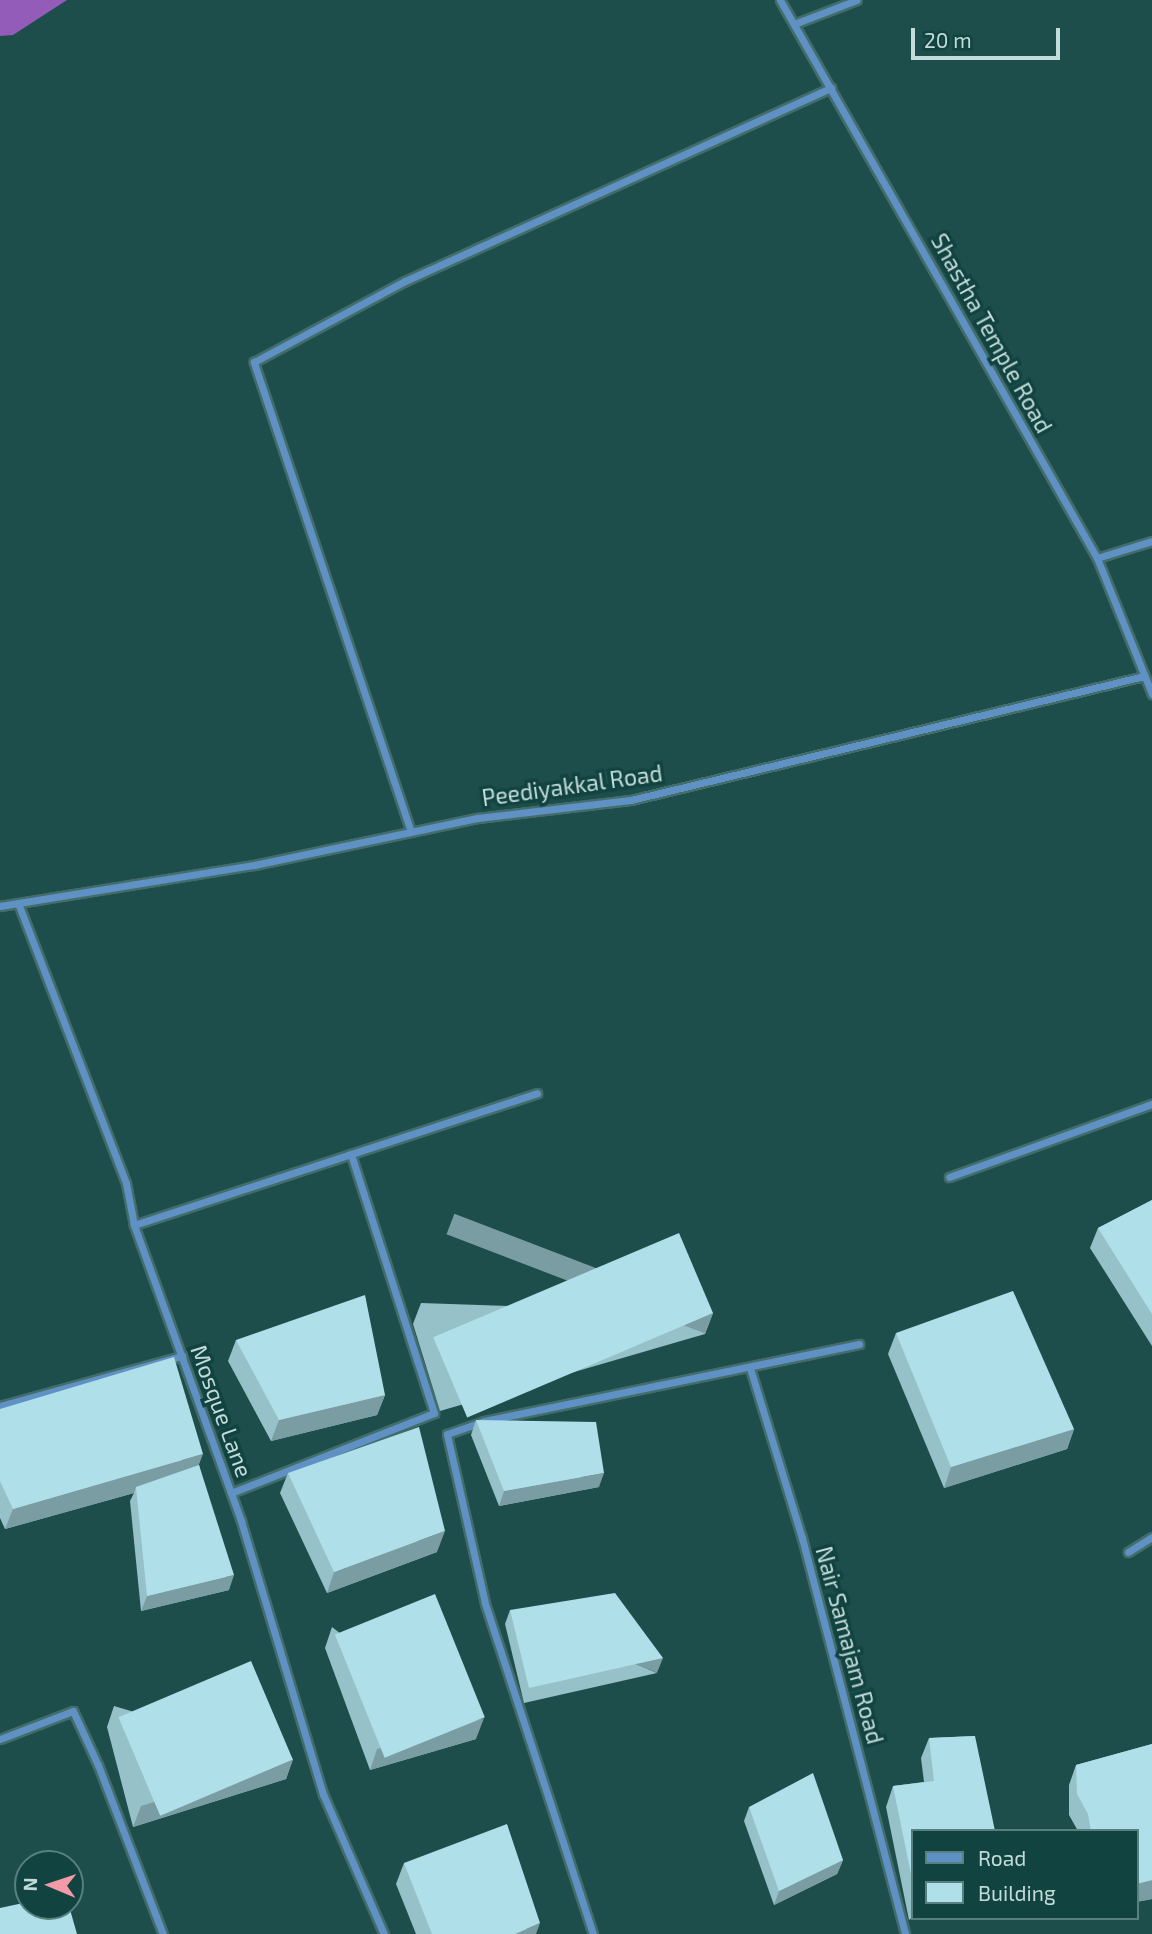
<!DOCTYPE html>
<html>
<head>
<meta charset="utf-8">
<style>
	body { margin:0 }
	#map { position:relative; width:1152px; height:1934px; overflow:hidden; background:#1e4e4b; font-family:"Exo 2",sans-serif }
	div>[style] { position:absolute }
	.water>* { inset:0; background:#935cb9 }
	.roads { filter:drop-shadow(2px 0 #426d6a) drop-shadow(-2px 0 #426d6a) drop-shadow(0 2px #426d6a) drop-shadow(0 -2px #426d6a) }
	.minor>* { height:7px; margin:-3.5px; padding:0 3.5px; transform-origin:3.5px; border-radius:3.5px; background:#6091c4 }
	.wall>* { inset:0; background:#96c1c8 }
	.shaded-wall>* { inset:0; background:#7a9da3; transform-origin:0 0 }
	.building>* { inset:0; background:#afe0e9; transform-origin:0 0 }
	span { translate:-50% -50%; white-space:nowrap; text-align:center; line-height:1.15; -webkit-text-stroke:7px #114341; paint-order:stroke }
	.street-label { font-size:23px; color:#c3dbd9 }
	.legend { position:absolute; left:911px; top:1829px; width:228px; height:91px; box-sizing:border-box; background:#114341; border:2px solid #58807e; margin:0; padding:9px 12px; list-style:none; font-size:21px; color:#c3dbd9 }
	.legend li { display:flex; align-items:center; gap:14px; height:35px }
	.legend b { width:35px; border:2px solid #58807e }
	.north { position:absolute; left:14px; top:1850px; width:70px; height:70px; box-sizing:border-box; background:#114341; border:2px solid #58807e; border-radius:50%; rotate:272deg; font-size:19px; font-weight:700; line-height:28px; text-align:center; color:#c3dbd9 }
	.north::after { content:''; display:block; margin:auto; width:24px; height:32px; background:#f39aa8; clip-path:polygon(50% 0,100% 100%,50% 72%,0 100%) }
	.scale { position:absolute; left:911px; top:28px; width:149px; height:32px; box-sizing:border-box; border:4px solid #c3dbd9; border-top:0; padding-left:9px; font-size:21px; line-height:24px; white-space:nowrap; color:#c3dbd9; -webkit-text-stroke:5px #114341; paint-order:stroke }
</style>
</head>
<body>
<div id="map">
	<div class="water">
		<div style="clip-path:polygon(0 0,67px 0,13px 35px,0 36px)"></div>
	</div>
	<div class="roads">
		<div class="minor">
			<div style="left:780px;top:0;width:642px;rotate:60.4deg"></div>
			<div style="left:1097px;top:558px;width:147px;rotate:68deg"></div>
			<div style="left:794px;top:24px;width:67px;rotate:-20.9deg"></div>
			<div style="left:1097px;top:558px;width:58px;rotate:-17.2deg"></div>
			<div style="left:411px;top:832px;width:496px;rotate:-108.5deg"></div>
			<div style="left:254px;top:362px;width:171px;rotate:-28.2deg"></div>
			<div style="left:405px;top:281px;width:468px;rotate:-24.4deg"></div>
			<div style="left:18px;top:903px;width:300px;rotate:68.9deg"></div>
			<div style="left:126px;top:1183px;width:43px;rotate:79.2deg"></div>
			<div style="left:134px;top:1225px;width:315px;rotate:70.1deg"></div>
			<div style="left:241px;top:1521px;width:285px;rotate:73.3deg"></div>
			<div style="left:323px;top:1794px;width:153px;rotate:66.5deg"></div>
			<div style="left:0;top:906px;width:257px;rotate:-9.2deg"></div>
			<div style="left:254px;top:865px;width:228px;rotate:-11.9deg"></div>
			<div style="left:477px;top:818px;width:155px;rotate:-6.7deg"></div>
			<div style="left:631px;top:800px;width:528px;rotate:-13.59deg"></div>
			<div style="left:949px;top:1177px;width:216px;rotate:-19.8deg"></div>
			<div style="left:134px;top:1225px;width:424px;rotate:-18.1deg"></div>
			<div style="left:750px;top:1368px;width:178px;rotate:73deg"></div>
			<div style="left:802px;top:1538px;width:409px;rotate:75.4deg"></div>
			<div style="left:0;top:1406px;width:189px;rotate:-15.4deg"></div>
			<div style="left:231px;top:1493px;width:218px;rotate:-21.5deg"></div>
			<div style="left:434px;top:1413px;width:272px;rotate:-107.8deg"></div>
			<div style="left:1128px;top:1552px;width:28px;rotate:-32deg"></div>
			<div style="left:0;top:1739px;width:78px;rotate:-21deg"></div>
			<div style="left:73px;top:1711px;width:60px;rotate:65.2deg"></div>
			<div style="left:98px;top:1765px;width:181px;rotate:69deg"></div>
			<div style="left:593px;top:1934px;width:348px;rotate:-108.1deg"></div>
			<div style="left:485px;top:1603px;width:173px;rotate:-102.7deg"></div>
			<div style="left:447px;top:1434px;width:39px;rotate:-19deg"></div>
			<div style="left:484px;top:1421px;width:383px;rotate:-11.6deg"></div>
		</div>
	</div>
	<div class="wall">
		<div style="clip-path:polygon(1152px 1200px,1152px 1346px,1090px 1248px,1098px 1228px)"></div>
		<div style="clip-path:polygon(421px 1303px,713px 1313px,705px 1334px,440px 1411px,413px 1324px)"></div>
		<div style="clip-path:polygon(896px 1333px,1074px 1429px,1067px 1449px,944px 1488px,888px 1354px)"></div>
		<div style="clip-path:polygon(236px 1340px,385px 1395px,377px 1415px,271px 1441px,228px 1361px)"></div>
		<div style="clip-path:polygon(0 1409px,199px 1465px,229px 1590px,141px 1611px,130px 1501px,134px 1493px,5px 1529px,0 1518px)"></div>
		<div style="clip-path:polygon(476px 1420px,599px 1487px,499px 1506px,471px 1435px)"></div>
		<div style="clip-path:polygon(288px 1473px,437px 1552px,327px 1593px,280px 1493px)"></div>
		<div style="clip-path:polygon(510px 1610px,657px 1673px,524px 1703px,505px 1624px)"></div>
		<div style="clip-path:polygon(332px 1627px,476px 1739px,370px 1770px,325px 1648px)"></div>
		<div style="clip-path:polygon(114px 1706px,293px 1759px,286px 1779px,133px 1827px,107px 1727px)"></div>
		<div style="clip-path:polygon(975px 1736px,912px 1831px,912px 1918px,909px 1920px,886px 1807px,893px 1786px,924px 1782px,921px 1758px,929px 1738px)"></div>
		<div style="clip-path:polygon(1152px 1744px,1152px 1899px,1136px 1902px,1136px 1831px,1078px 1831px,1069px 1815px,1069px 1785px,1076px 1765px)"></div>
		<div style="clip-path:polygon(749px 1807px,843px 1860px,837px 1874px,774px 1905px,744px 1821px)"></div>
		<div style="clip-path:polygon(404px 1863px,536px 1934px,416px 1934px,396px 1884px)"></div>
	</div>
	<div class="shaded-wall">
		<div style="left:713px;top:1313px;width:22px;height:277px;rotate:111deg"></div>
		<div style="clip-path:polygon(385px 1395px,377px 1415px,271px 1441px,279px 1420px)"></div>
		<div style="clip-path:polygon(1074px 1429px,1067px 1449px,944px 1488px,951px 1467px)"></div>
		<div style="clip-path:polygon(203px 1454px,195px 1475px,136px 1487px,134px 1493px,5px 1529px,13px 1509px)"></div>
		<div style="clip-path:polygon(604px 1473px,599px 1487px,499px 1506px,504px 1491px)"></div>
		<div style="clip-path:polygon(445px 1531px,437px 1552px,327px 1593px,334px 1572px)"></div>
		<div style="clip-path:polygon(234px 1575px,229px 1590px,141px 1611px,147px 1596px)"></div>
		<div style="left:663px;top:1658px;width:16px;height:137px;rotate:112deg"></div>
		<div style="clip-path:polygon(484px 1718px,476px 1739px,370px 1770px,377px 1749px)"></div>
		<div style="clip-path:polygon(293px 1759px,286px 1779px,133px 1827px,141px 1806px)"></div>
		<div style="clip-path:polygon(843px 1860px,837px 1874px,774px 1905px,779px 1891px)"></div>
		<div style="clip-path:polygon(1152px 1880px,1152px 1899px,1136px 1902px,1136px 1884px)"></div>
		<div style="clip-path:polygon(540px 1923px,536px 1934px,515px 1934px)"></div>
	</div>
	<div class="building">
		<div style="clip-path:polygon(1152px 1200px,1152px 1314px,1098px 1228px)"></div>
		<div style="left:679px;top:1233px;width:87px;height:267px;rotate:67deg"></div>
		<div style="clip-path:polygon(1013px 1291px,1074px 1429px,951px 1467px,896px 1333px)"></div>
		<div style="clip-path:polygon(365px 1295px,385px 1395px,279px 1420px,236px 1340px)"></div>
		<div style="clip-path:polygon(174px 1357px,203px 1454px,13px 1509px,0 1481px,0 1409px)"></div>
		<div style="clip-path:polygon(476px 1420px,596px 1422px,604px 1473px,504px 1491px)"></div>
		<div style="clip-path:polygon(419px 1427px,445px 1531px,334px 1572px,288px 1473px)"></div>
		<div style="clip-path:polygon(199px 1465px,234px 1575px,147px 1596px,136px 1487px)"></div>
		<div style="clip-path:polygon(615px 1593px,663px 1658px,529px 1688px,510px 1610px)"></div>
		<div style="left:435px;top:1594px;width:133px;height:108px;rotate:68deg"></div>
		<div style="left:251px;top:1661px;width:107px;height:144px;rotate:67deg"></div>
		<div style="clip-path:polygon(975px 1736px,995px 1831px,912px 1831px,912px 1879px,893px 1786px,934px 1781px,929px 1738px)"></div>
		<div style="clip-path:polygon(1152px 1744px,1152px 1880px,1136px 1884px,1136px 1831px,1091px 1831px,1088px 1814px,1077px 1794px,1076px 1765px)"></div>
		<div style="clip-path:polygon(813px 1773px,843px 1860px,779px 1891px,749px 1807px)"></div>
		<div style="clip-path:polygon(507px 1824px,540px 1923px,515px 1934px,432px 1934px,404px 1863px)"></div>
		<div style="clip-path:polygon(28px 1902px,28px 1906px,69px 1906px,77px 1934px,0 1934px,0 1908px)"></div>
	</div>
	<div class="street-label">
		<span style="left:992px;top:333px;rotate:61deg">Shastha Temple Road</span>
		<span style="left:572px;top:785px;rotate:-8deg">Peediyakkal Road</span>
		<span style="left:222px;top:1411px;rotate:70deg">Mosque Lane</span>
		<span style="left:850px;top:1645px;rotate:75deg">Nair Samajam Road</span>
	</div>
	<ul class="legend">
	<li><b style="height:9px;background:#6091c4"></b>Road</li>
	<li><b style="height:19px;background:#afe0e9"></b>Building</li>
	</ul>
	<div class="north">N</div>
	<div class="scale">20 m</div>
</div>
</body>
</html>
